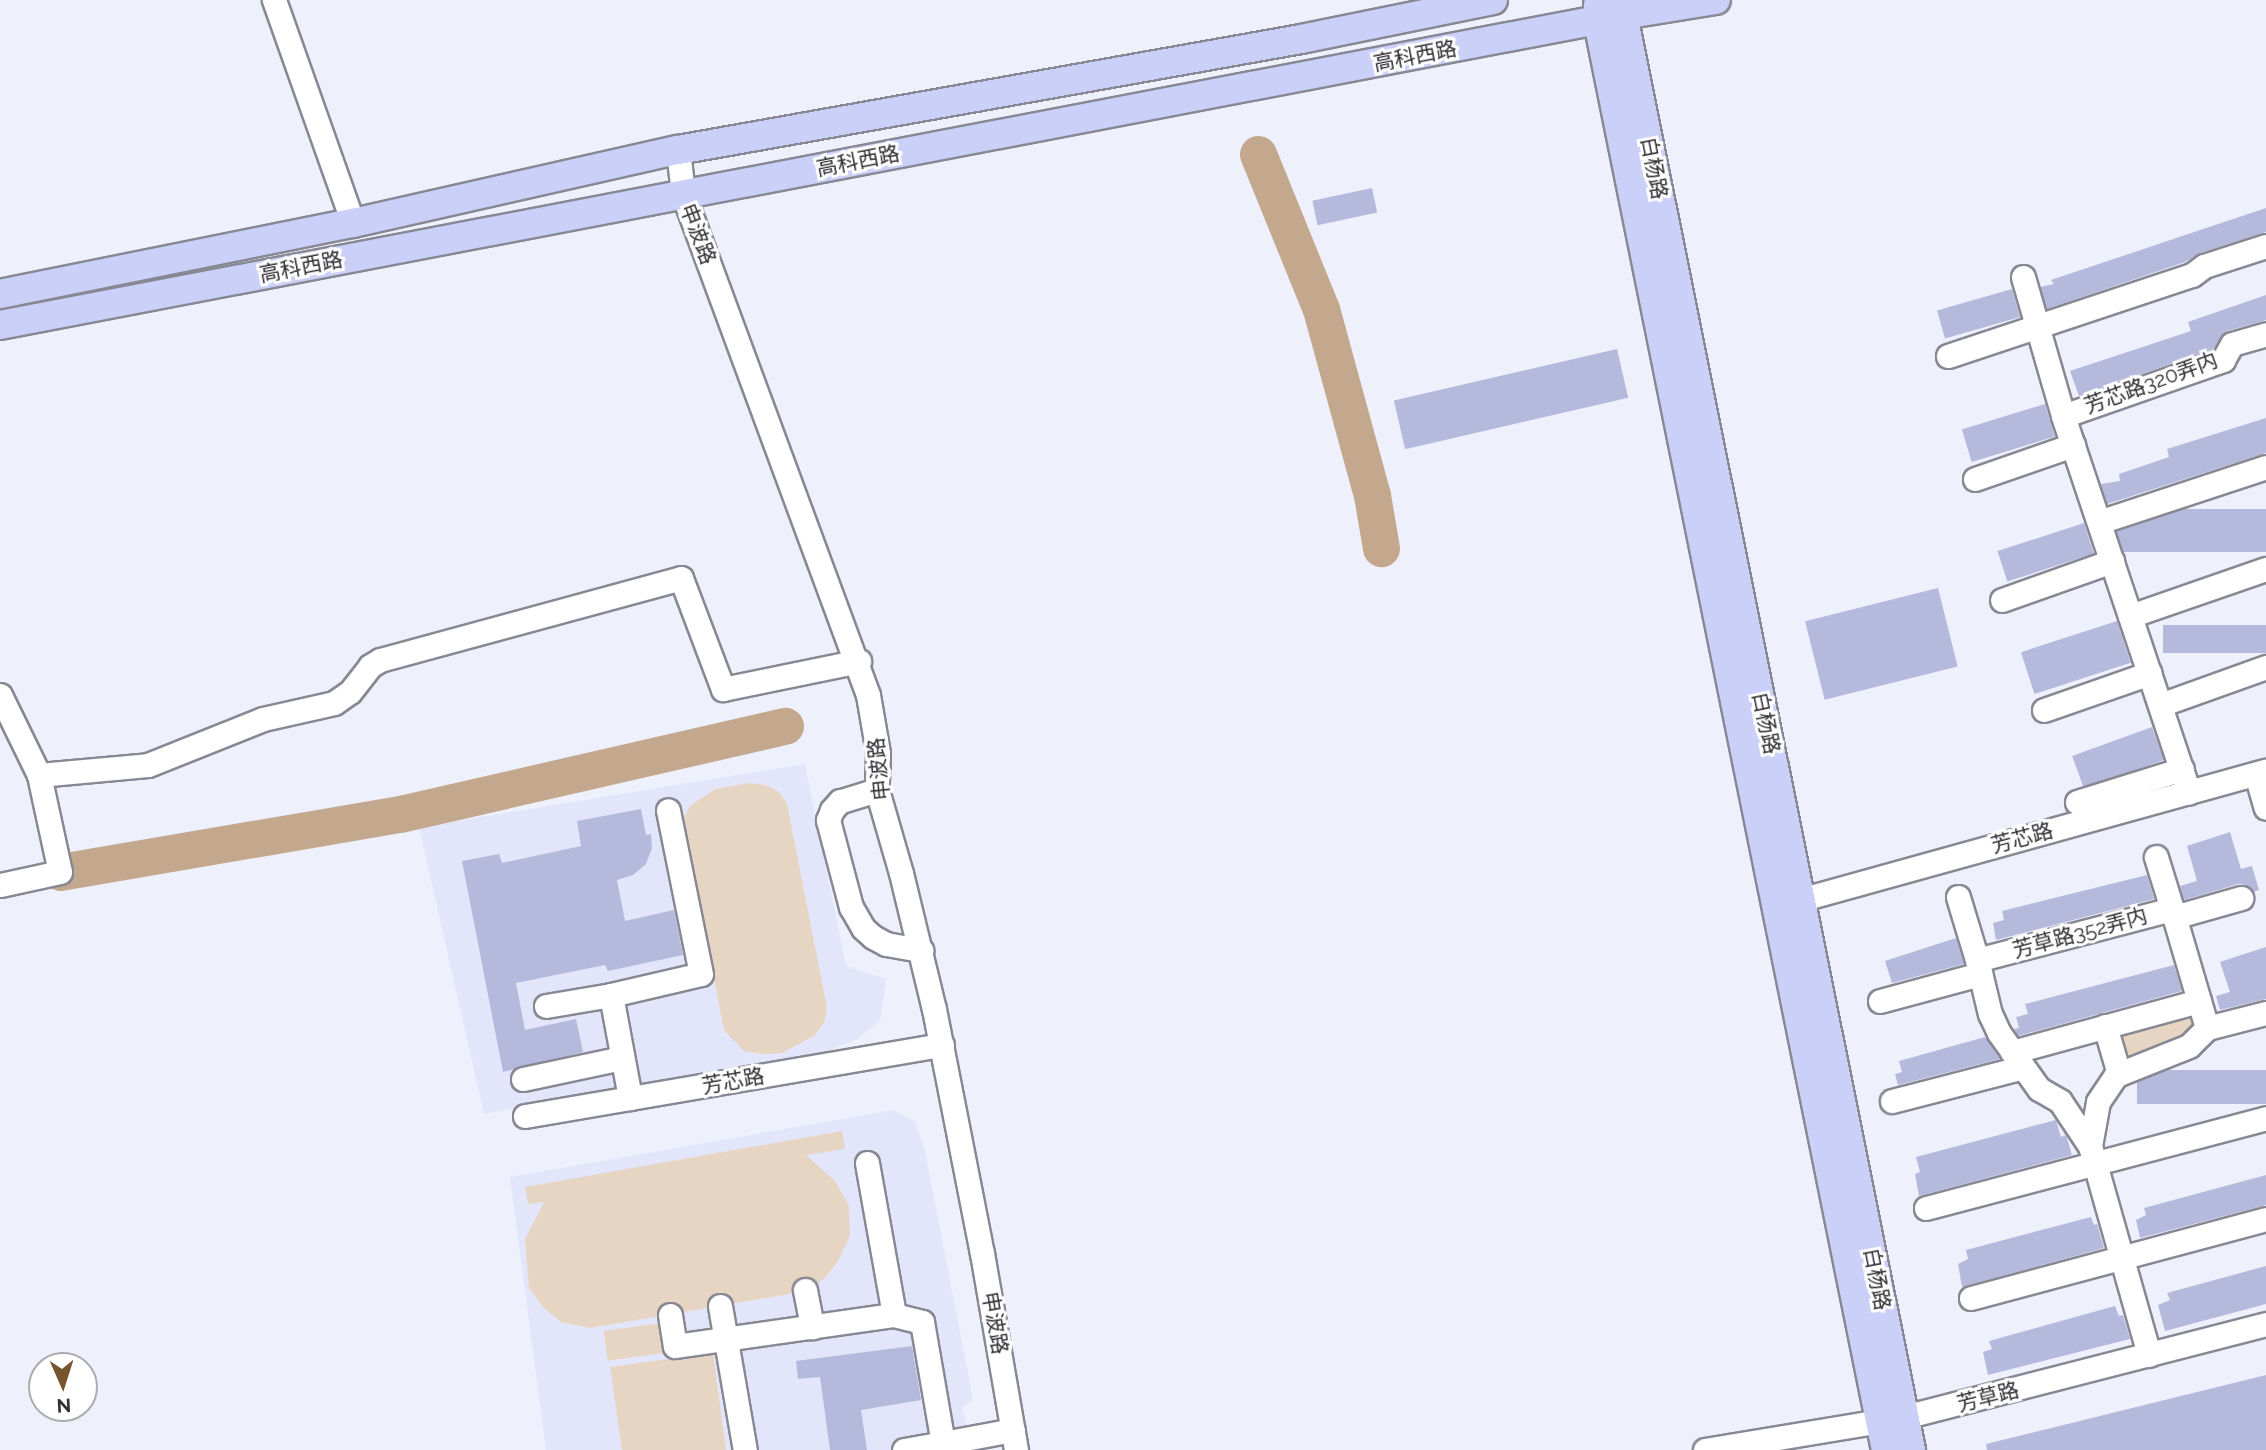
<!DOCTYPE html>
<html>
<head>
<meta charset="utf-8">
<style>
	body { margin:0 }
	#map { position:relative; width:2266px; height:1450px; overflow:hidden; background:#eef0fc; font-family:Raleway,"Noto Sans SC",sans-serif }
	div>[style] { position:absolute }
	.built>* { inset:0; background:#e3e6fa }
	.green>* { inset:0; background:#e7d5c3; transform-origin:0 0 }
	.river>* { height:37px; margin:-18.5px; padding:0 18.5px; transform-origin:18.5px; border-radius:18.5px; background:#c3a88d }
	.building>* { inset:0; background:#b5b9dc; transform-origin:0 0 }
	.roads { filter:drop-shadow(2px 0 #878893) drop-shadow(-2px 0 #878893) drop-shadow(0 2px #878893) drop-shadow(0 -2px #878893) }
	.minor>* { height:23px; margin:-11.5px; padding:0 11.5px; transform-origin:11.5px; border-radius:11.5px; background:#fff }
	.major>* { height:28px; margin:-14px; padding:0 14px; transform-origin:14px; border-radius:14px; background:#cbd0f9 }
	span { translate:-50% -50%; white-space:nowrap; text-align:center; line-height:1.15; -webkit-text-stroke:6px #fff; paint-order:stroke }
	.street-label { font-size:21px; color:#303035 }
	.north { position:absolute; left:28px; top:1352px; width:70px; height:70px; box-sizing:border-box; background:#fff; border:2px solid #acacae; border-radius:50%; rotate:177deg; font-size:19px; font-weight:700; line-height:28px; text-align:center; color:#303035 }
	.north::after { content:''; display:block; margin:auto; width:24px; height:32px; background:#77542d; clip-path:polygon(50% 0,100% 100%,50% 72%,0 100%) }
</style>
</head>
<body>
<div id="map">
	<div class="built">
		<div style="clip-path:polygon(805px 764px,846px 966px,886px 979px,880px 1021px,857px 1039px,823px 1053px,484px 1114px,419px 827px)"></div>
		<div style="clip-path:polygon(894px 1110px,915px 1122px,925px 1151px,973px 1400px,962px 1408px,969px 1437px,958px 1450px,546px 1450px,510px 1177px)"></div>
	</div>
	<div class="green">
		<div style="clip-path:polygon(750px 783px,766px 785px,779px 792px,787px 804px,827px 1008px,824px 1023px,814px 1036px,782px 1053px,762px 1054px,744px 1051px,724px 1030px,683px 820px,690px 806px,715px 789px)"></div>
		<div style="clip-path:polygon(2192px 1011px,2196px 1023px,2186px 1037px,2125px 1063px,2117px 1032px)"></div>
		<div style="clip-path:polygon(842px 1131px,845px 1149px,806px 1155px,835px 1181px,849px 1206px,850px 1236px,838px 1261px,824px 1279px,801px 1292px,590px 1328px,561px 1322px,544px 1308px,529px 1288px,525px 1239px,544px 1202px,528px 1204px,525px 1187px)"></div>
		<div style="left:668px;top:1322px;width:30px;height:65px;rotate:82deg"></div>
		<div style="clip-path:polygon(713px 1353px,726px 1450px,622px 1450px,610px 1367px)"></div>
	</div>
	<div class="river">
		<div style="left:1258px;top:154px;width:167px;rotate:67.9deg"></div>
		<div style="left:1321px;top:309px;width:193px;rotate:74.7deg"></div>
		<div style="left:1372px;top:495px;width:54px;rotate:80.4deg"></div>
		<div style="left:60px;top:872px;width:345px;rotate:-9.7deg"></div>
		<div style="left:400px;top:814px;width:395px;rotate:-12.9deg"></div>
	</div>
	<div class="building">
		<div style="left:1372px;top:188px;width:25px;height:61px;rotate:78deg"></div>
		<div style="clip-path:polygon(2266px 208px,2266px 232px,2200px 253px,2185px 262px,2047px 309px,2040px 287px,2054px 284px,2051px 280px)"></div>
		<div style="left:2012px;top:289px;width:29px;height:78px;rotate:74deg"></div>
		<div style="clip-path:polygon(2266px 295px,2266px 320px,2227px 331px,2213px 349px,2079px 396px,2070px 371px,2191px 331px,2188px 322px)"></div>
		<div style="left:1617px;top:349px;width:50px;height:229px;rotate:77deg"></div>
		<div style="left:2045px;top:404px;width:34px;height:87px;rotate:73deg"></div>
		<div style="clip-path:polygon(2266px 418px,2266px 453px,2107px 504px,2101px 484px,2120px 481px,2119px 474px,2169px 457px,2167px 449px)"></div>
		<div style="left:2266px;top:509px;width:43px;height:149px;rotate:90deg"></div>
		<div style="left:2084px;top:523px;width:32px;height:91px;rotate:72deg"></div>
		<div style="left:1938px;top:588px;width:81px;height:137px;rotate:76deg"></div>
		<div style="left:2117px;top:621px;width:44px;height:101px;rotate:72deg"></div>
		<div style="left:2266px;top:625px;width:28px;height:103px;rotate:90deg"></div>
		<div style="left:2152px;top:727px;width:35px;height:85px;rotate:70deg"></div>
		<div style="clip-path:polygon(641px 809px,646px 835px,651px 834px,652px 848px,646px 864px,633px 875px,617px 880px,625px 921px,674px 910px,683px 955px,608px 971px,605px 965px,516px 983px,525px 1030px,576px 1019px,583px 1052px,503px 1072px,462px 861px,499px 854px,502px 863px,581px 846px,577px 821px)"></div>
		<div style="clip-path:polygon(2230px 832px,2241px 869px,2252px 866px,2259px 890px,2253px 892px,2245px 885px,2238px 884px,2184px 900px,2180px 886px,2197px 881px,2187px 846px)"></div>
		<div style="clip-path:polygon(2147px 875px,2154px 899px,1996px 940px,1993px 923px,2004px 920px,2002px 911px)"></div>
		<div style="clip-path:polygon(1956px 938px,1964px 964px,1892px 983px,1885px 961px)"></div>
		<div style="clip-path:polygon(2266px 947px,2266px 999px,2220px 1010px,2216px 996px,2230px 992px,2220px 962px)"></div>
		<div style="clip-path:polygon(2174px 965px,2182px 991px,2018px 1036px,2014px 1029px,2019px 1028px,2016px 1017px,2028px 1014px,2025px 1004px)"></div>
		<div style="clip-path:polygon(1985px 1037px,2000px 1059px,1898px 1085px,1895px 1074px,1902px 1072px,1899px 1061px)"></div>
		<div style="left:2266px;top:1070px;width:34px;height:129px;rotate:90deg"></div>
		<div style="clip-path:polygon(2056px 1120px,2061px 1137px,2066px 1135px,2072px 1155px,1919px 1196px,1915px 1174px,1920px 1172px,1916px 1157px)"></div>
		<div style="clip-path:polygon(2266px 1175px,2266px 1205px,2140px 1238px,2136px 1220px,2146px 1215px,2144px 1208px)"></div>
		<div style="clip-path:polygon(2091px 1217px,2094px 1225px,2097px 1224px,2104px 1248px,1962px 1287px,1958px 1264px,1968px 1259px,1966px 1250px)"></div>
		<div style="clip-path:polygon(2266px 1266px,2266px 1304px,2165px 1331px,2158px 1305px,2170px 1300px,2167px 1293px)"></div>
		<div style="clip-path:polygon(2115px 1306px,2119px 1316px,2123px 1315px,2130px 1339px,1988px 1375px,1983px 1352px,1992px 1349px,1989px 1341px)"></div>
		<div style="clip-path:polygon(912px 1346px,921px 1400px,861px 1410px,867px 1450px,830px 1450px,820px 1377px,798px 1379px,796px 1361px)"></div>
		<div style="clip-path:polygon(2266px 1375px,2266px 1450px,1987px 1450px,1986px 1444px)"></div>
	</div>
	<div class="roads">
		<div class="minor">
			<div style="left:274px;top:0;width:237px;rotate:70.5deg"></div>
			<div style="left:678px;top:150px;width:44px;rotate:83.5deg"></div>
			<div style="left:683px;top:194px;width:534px;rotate:69.73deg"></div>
			<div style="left:868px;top:695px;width:59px;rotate:80.2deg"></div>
			<div style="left:878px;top:753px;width:37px;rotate:92deg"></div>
			<div style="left:877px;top:790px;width:86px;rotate:73.9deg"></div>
			<div style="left:901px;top:873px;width:140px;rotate:76.4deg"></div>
			<div style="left:934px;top:1009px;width:249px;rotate:78.9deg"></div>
			<div style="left:982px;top:1253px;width:200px;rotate:80.2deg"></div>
			<div style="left:2023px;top:277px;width:145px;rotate:73.9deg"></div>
			<div style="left:2063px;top:416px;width:397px;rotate:71.5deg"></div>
			<div style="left:1948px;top:356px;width:257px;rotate:-18.4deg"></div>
			<div style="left:2192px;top:275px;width:15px;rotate:-37deg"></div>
			<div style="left:2204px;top:266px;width:65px;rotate:-17.9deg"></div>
			<div style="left:2063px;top:416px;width:170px;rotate:-19.3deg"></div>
			<div style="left:2223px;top:360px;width:18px;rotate:-61deg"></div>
			<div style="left:2232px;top:344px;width:35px;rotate:-16deg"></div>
			<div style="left:1975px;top:479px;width:104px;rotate:-19.1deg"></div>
			<div style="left:2099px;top:522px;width:176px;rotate:-18.2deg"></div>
			<div style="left:2002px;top:600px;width:117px;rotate:-19.5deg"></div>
			<div style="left:2130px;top:616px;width:144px;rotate:-19.1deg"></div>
			<div style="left:0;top:695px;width:89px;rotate:64deg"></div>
			<div style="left:39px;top:775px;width:99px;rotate:77.8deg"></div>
			<div style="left:60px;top:872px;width:61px;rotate:167.8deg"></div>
			<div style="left:2160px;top:705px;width:113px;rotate:-19.7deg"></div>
			<div style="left:2044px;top:710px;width:112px;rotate:-19.2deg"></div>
			<div style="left:2256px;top:774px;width:35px;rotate:74deg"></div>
			<div style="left:39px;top:775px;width:109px;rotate:-5.2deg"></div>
			<div style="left:148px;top:765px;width:124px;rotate:-21.8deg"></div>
			<div style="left:263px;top:719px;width:73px;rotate:-12.7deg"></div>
			<div style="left:334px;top:703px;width:19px;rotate:-35deg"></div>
			<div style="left:350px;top:692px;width:33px;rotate:-52deg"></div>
			<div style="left:370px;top:666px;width:12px;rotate:-31deg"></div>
			<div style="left:380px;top:660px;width:312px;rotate:-15.2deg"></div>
			<div style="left:681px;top:578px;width:119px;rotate:69.3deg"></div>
			<div style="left:723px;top:689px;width:139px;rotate:-11.6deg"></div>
			<div style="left:877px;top:790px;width:39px;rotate:163deg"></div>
			<div style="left:840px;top:801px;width:12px;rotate:132deg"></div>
			<div style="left:832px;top:810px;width:11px;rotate:112deg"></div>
			<div style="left:828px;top:820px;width:90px;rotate:75.2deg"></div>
			<div style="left:851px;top:907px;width:24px;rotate:60deg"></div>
			<div style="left:863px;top:928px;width:13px;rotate:42deg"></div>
			<div style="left:873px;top:937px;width:15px;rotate:28deg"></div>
			<div style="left:886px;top:944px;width:36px;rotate:10deg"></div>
			<div style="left:2077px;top:802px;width:110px;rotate:-17.4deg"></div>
			<div style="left:2156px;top:857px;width:54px;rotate:72.9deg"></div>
			<div style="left:1958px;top:897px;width:66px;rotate:73.2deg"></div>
			<div style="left:1785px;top:904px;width:499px;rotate:-15.5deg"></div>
			<div style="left:2174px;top:917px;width:70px;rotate:-15.8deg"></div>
			<div style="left:611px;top:995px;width:92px;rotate:-13.1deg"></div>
			<div style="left:701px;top:974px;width:167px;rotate:-101.4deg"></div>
			<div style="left:1880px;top:1001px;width:104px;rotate:-15.1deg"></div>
			<div style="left:546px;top:1006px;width:66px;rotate:-9.6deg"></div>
			<div style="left:611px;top:995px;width:105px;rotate:79.5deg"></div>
			<div style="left:2105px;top:1026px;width:50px;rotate:73.7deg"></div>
			<div style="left:2207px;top:1028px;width:61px;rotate:-14.3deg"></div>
			<div style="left:2012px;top:1052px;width:194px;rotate:-15.3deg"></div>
			<div style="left:523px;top:1079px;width:101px;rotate:-12deg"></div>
			<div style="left:1892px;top:1101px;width:135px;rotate:-14.5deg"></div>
			<div style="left:525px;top:1116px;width:423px;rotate:-9.7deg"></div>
			<div style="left:2090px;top:1146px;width:54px;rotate:-123.7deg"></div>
			<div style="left:2060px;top:1101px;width:24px;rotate:-150deg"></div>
			<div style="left:2039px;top:1089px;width:69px;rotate:-125.5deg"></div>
			<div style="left:1999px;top:1033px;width:21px;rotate:-115deg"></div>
			<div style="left:1990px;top:1014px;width:56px;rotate:-103.5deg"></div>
			<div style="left:1977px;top:960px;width:202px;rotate:-14.7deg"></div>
			<div style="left:2172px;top:909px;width:124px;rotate:73.6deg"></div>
			<div style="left:2207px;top:1028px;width:25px;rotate:135deg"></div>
			<div style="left:2189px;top:1046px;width:79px;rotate:158.3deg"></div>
			<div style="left:2116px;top:1075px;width:32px;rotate:124deg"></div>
			<div style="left:2098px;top:1102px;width:45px;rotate:100.3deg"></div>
			<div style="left:2090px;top:1146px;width:217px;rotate:74.2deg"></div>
			<div style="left:867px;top:1163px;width:154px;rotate:79.9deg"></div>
			<div style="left:894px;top:1315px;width:29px;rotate:14deg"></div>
			<div style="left:922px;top:1322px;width:123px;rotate:80.2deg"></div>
			<div style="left:943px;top:1443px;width:71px;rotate:-10.5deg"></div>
			<div style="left:1926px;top:1208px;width:352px;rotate:-14.8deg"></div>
			<div style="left:805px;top:1290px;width:38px;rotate:79deg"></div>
			<div style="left:1971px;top:1298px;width:305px;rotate:-15deg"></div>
			<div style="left:720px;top:1306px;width:146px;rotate:80.2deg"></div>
			<div style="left:670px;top:1315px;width:31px;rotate:81deg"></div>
			<div style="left:675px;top:1346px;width:221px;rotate:-8.1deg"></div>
			<div style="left:904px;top:1450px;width:40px;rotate:-10deg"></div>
			<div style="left:1705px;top:1450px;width:202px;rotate:-9.4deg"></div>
			<div style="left:1904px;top:1417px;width:374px;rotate:-14.4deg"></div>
		</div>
		<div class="major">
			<div style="left:1613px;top:0;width:18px;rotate:56deg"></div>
			<div style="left:1623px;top:15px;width:1464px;rotate:78.65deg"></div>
			<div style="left:1598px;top:5px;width:17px;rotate:90deg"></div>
			<div style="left:1598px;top:22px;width:1457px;rotate:78.6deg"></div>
			<div style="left:0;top:294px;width:360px;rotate:-11.4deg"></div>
			<div style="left:353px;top:223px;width:333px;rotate:-12.7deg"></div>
			<div style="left:678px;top:150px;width:633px;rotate:-10.1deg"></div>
			<div style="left:1301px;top:39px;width:196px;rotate:-11.5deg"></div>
			<div style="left:0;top:325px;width:1652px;rotate:-10.81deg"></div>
			<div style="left:1623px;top:15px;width:94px;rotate:-9.2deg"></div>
		</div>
	</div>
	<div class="street-label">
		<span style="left:1415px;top:56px;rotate:-11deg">高科西路</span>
		<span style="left:858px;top:161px;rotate:-11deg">高科西路</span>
		<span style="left:1654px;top:168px;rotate:79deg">白杨路</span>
		<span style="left:698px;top:234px;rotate:69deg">申波路</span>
		<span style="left:301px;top:267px;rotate:-11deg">高科西路</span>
		<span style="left:2151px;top:383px;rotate:-20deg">芳芯路320弄内</span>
		<span style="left:1766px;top:723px;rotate:78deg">白杨路</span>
		<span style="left:879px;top:769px;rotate:-96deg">申波路</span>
		<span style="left:2022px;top:838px;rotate:-15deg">芳芯路</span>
		<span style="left:2080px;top:933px;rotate:-15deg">芳草路352弄内</span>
		<span style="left:733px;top:1081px;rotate:-10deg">芳芯路</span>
		<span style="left:1877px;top:1279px;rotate:79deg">白杨路</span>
		<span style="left:995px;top:1323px;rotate:80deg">申波路</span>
		<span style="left:1988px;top:1397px;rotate:-14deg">芳草路</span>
	</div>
	<div class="north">N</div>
</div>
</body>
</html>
